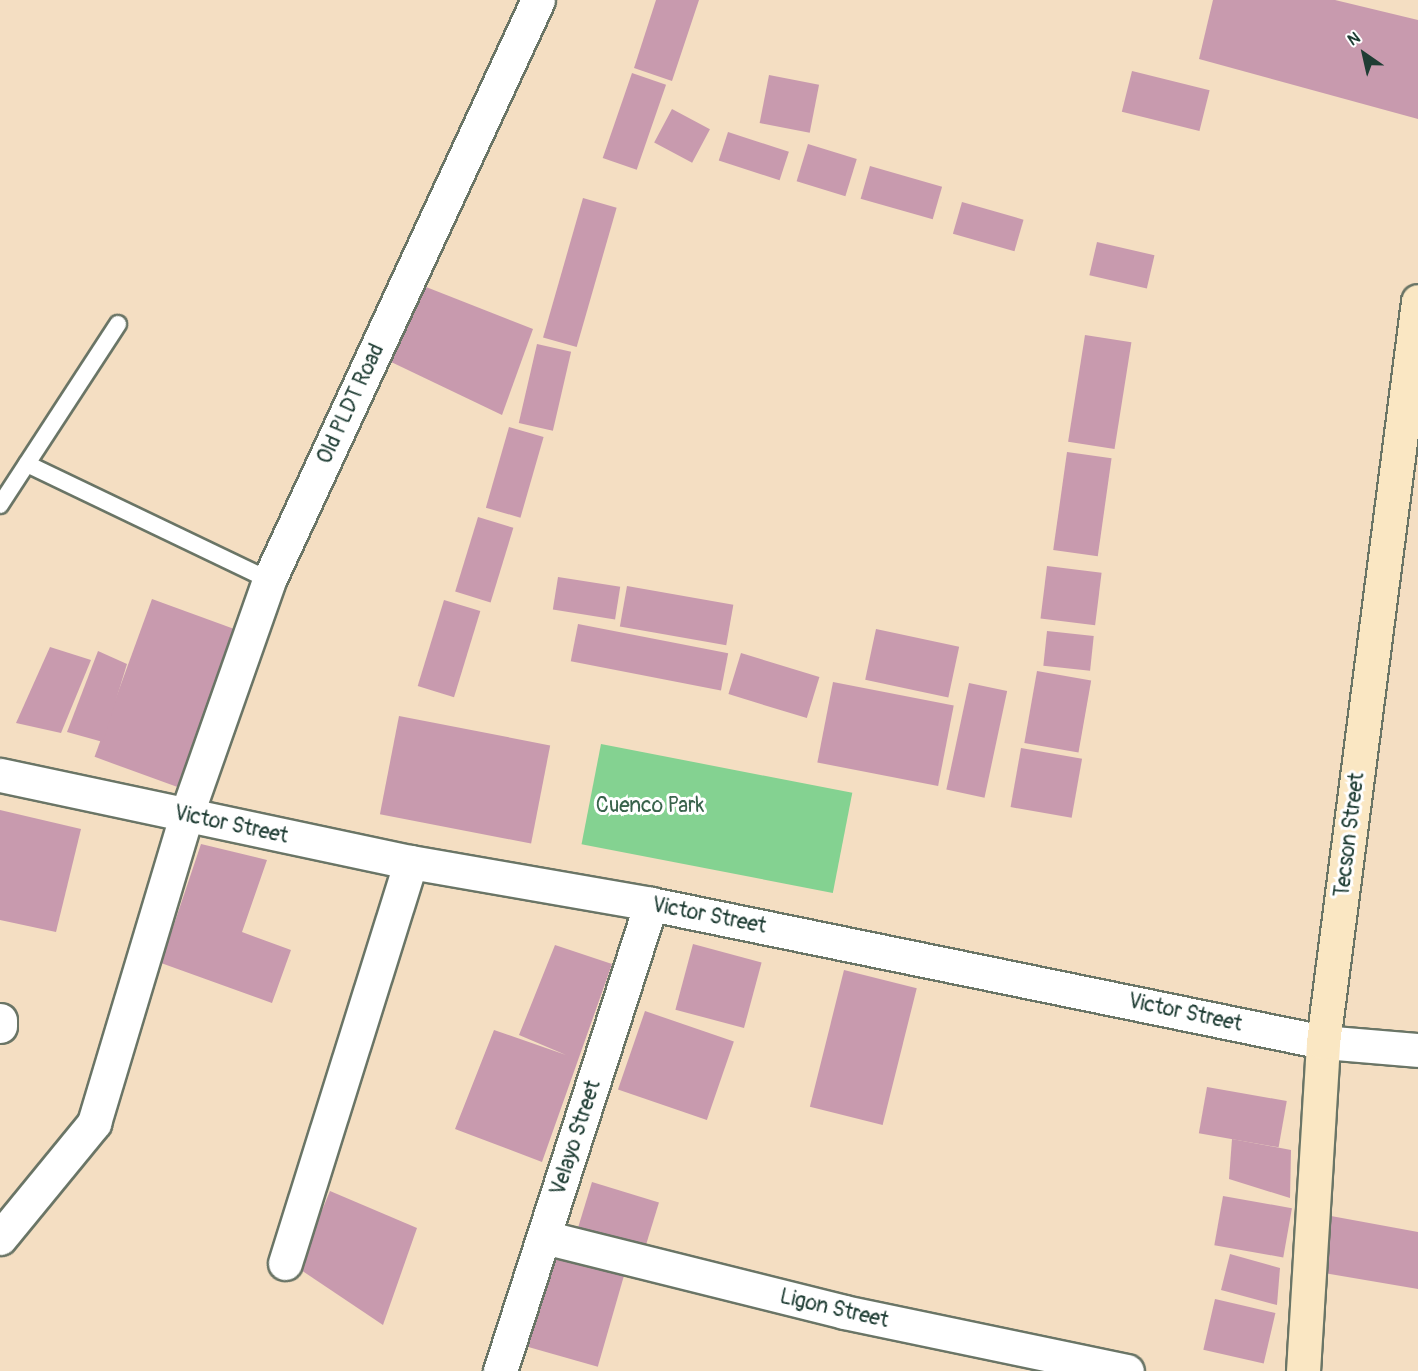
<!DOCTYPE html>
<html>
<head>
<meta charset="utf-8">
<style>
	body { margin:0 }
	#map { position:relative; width:1418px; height:1371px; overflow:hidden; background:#f4dec2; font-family:Pangolin,sans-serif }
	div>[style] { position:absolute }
	.green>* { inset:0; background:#84d291; transform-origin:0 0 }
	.building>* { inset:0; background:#c89aae; transform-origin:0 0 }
	.roads { filter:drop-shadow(2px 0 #6a7566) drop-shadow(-2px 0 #6a7566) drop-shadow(0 2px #6a7566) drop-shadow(0 -2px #6a7566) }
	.service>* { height:16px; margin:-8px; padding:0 8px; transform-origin:8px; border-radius:8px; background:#fff }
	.minor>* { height:33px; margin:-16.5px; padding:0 16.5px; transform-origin:16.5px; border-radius:16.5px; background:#fff }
	.tertiary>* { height:33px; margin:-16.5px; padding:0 16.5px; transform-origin:16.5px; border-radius:16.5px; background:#fff }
	.secondary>* { height:33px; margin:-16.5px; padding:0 16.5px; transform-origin:16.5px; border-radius:16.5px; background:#fae7c3 }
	span { translate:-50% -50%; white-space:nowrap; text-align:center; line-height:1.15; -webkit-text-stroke:6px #fff; paint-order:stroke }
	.street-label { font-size:21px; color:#1f3d34 }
	.park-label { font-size:21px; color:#38624b }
	.north { position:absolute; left:1334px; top:24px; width:60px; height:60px; -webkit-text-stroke:4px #fff; paint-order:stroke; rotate:326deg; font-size:16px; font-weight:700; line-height:24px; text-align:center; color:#1f3d34 }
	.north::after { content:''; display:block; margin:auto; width:21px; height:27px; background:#1f3d34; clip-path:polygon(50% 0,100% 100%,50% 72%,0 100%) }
</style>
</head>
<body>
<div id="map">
	<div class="green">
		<div style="left:601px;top:744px;width:256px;height:102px;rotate:11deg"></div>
	</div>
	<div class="building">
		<div style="clip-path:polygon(656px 0,699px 0,672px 81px,634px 68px)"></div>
		<div style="clip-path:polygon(1213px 0,1335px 0,1418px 20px,1418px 119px,1199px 59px)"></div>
		<div style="left:1132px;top:71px;width:80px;height:42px;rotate:14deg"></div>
		<div style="left:632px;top:73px;width:36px;height:90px;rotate:19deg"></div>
		<div style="left:769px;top:75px;width:51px;height:49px;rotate:11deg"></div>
		<div style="left:672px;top:109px;width:43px;height:38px;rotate:28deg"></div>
		<div style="left:728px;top:132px;width:64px;height:30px;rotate:18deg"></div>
		<div style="left:808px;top:144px;width:51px;height:39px;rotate:17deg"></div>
		<div style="left:870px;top:166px;width:75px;height:34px;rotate:16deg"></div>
		<div style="left:583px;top:198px;width:35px;height:145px;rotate:16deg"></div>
		<div style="left:962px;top:202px;width:64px;height:33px;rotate:16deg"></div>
		<div style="left:1097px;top:242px;width:59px;height:34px;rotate:13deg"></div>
		<div style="clip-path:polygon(421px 285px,533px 329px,502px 415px,387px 360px)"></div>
		<div style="left:1085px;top:335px;width:47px;height:108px;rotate:9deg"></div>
		<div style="left:537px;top:344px;width:35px;height:81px;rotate:13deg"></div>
		<div style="left:509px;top:427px;width:36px;height:84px;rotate:16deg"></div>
		<div style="left:1067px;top:452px;width:45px;height:99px;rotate:8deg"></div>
		<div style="left:478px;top:517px;width:37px;height:78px;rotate:17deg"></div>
		<div style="left:1047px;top:566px;width:55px;height:53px;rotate:7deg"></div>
		<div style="left:558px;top:577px;width:63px;height:33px;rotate:9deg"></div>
		<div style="left:627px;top:586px;width:108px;height:41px;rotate:10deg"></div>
		<div style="left:152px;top:599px;width:89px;height:168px;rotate:20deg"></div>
		<div style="left:444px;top:600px;width:38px;height:90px;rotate:17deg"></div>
		<div style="left:578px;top:624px;width:153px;height:38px;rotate:11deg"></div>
		<div style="left:876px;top:629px;width:85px;height:52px;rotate:12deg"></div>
		<div style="left:1047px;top:631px;width:47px;height:35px;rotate:6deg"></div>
		<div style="clip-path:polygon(50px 647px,91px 660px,61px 733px,16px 723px)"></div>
		<div style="clip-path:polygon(98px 651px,127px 664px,103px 742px,67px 732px)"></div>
		<div style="left:741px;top:653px;width:82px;height:43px;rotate:17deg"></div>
		<div style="left:1037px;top:671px;width:55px;height:73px;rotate:10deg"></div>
		<div style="left:833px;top:682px;width:123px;height:82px;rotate:11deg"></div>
		<div style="left:969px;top:683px;width:39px;height:109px;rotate:12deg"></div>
		<div style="left:399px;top:716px;width:154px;height:100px;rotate:11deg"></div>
		<div style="left:1021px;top:748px;width:62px;height:60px;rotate:10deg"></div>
		<div style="clip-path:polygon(0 810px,81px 829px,56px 932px,0 920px)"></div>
		<div style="clip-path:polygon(201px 844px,267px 860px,242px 932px,291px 950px,272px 1003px,161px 963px)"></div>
		<div style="left:693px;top:944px;width:71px;height:68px;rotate:15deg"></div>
		<div style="clip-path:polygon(555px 945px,612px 964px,542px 1162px,455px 1129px,494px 1030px,566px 1055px,519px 1035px)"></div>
		<div style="left:844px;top:970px;width:75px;height:141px;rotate:14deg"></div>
		<div style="left:645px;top:1011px;width:94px;height:83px;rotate:19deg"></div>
		<div style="left:1207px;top:1087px;width:81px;height:47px;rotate:10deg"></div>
		<div style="clip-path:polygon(1232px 1139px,1291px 1150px,1290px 1198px,1229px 1179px)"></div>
		<div style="left:592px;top:1182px;width:70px;height:47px;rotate:17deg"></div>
		<div style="clip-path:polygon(330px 1191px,417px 1228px,383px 1325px,298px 1268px)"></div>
		<div style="left:1223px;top:1196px;width:70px;height:50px;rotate:10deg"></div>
		<div style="clip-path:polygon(1331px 1216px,1418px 1232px,1418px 1289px,1324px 1273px)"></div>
		<div style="left:553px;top:1251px;width:75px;height:99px;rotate:16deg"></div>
		<div style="clip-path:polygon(1230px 1254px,1280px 1268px,1277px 1305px,1221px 1290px)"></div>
		<div style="left:1215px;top:1299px;width:62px;height:52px;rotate:13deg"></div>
	</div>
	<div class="roads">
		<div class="service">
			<div style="left:27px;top:464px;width:268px;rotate:25.6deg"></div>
			<div style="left:0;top:505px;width:216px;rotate:-56.9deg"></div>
		</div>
		<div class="minor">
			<div style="left:0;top:1020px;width:6px;rotate:90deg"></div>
			<div style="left:544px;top:1237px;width:309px;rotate:14deg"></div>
			<div style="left:844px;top:1312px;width:289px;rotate:11.8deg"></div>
			<div style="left:0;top:1238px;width:149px;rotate:-50.7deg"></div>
			<div style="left:94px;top:1123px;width:320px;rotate:-73.3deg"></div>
			<div style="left:186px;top:816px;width:250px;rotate:-70.6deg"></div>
			<div style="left:269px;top:580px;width:639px;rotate:-65.12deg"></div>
			<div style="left:285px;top:1263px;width:420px;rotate:-72.6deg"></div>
			<div style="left:500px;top:1371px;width:491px;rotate:-72.1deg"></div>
		</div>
		<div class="tertiary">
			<div style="left:0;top:775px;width:420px;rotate:12deg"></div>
			<div style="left:411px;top:862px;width:244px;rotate:9.9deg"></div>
			<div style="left:651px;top:904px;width:686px;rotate:11.6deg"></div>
			<div style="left:1323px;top:1042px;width:95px;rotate:4.8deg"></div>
		</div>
		<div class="secondary">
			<div style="left:1303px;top:1371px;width:330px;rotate:-86.5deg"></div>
			<div style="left:1323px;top:1042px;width:747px;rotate:-82.69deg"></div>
		</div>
	</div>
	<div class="street-label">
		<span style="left:351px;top:404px;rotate:-65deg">Old PLDT Road</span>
		<span style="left:231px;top:825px;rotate:12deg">Victor Street</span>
		<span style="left:1350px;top:835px;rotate:-83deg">Tecson Street</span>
		<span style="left:709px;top:916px;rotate:11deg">Victor Street</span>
		<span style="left:1185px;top:1013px;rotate:12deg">Victor Street</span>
		<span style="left:576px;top:1138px;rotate:-72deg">Velayo Street</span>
		<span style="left:834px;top:1309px;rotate:13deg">Ligon Street</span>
	</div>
	<div class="park-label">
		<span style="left:650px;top:806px">Cuenco Park</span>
	</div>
	<div class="north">N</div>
</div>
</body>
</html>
